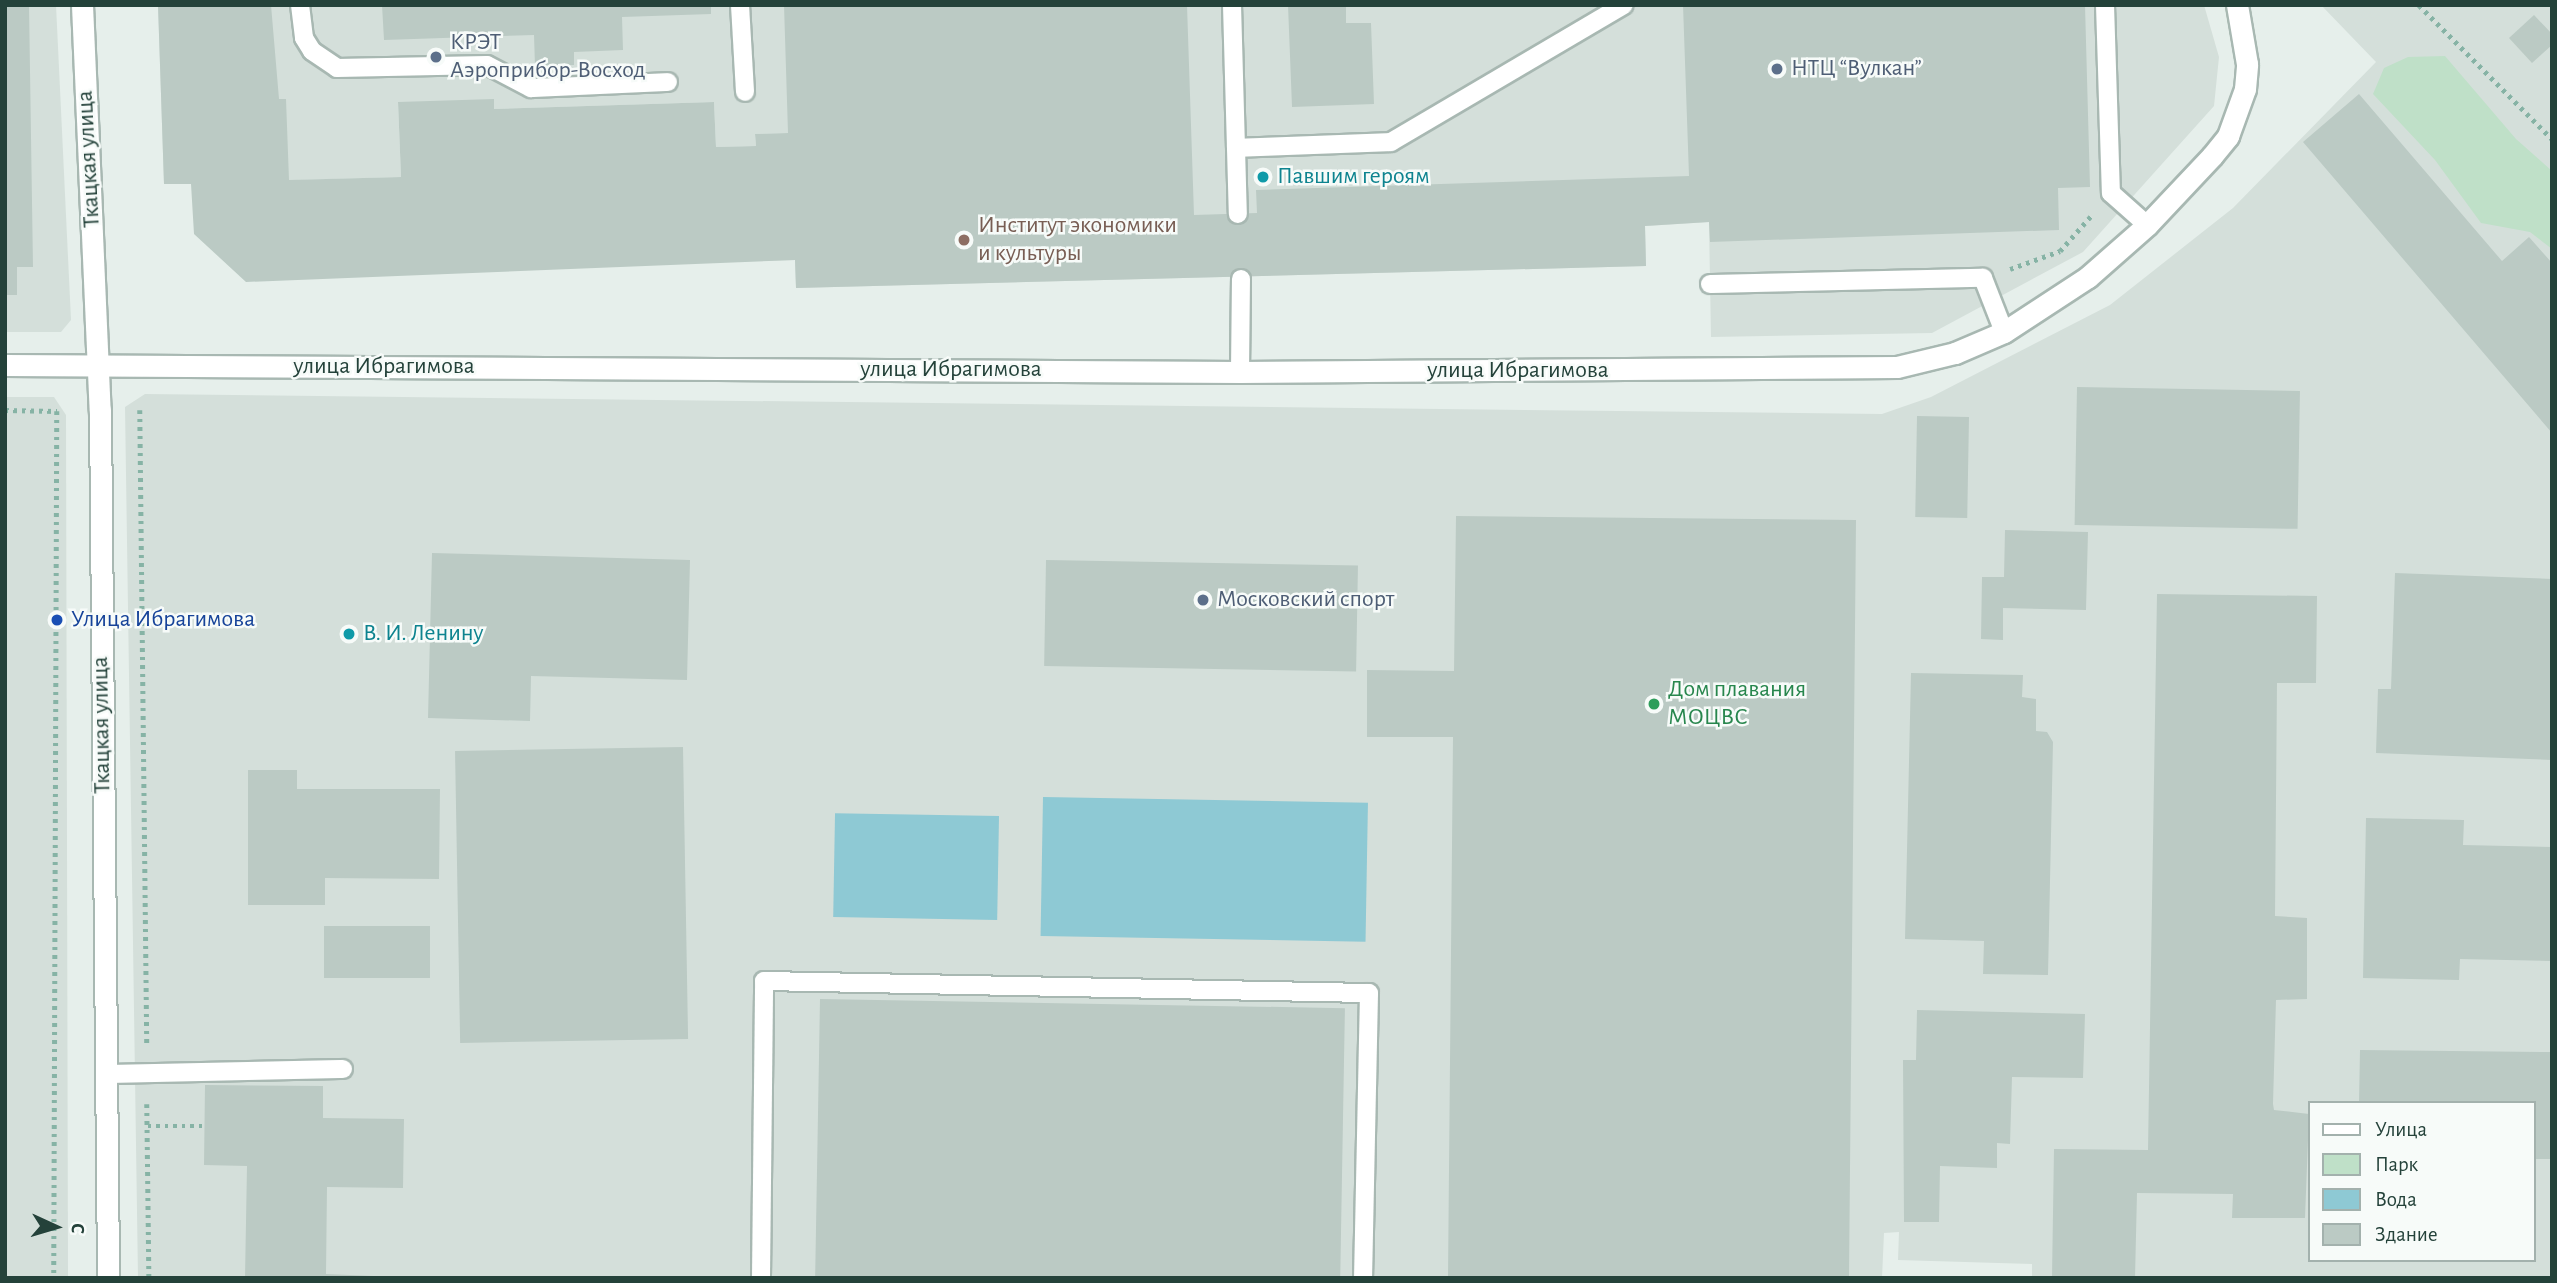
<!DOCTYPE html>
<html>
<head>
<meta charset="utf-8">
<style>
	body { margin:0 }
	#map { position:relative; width:2557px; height:1283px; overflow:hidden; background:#e6efeb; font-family:"Alegreya Sans",sans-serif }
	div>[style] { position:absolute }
	.built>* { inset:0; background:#d4dfda }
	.green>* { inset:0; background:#bfe0c8 }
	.water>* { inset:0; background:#8ec9d4; transform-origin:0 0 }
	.building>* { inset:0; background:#bbcac4; transform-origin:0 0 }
	.path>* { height:4.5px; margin-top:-2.25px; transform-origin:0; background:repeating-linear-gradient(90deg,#86b3a5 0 3.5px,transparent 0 8.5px) }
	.roads { filter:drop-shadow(2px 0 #a8b8b2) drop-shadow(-2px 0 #a8b8b2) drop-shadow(0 2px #a8b8b2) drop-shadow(0 -2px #a8b8b2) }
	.service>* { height:18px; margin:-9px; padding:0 9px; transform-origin:9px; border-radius:9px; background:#fff }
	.minor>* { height:21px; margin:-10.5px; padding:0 10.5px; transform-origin:10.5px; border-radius:10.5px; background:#fff }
	.tertiary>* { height:21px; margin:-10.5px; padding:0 10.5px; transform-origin:10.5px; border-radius:10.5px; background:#fff }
	.dots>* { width:19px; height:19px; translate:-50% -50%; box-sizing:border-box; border:4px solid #f7fbf9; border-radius:50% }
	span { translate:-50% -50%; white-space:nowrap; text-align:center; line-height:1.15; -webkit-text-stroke:5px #f7fbf9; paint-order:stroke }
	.service-label { font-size:24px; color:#4e5e75 }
	.left { translate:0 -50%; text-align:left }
	.street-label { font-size:24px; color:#24423a }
	.culture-label { font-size:24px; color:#0d838f }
	.education-label { font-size:24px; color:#785e54 }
	.transit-label { font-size:24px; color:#164399 }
	.leisure-label { font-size:24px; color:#27864d }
	.frame { position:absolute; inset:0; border:7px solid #24423a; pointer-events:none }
	.legend { position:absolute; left:2308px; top:1101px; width:228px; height:161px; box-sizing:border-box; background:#f7fbf9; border:2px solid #a3b1ad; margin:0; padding:9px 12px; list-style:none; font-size:21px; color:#24423a }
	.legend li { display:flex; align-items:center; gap:14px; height:35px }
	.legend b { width:35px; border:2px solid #a3b1ad }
	.north { position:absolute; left:21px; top:1192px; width:70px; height:70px; -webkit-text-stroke:5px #f7fbf9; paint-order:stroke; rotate:94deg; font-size:19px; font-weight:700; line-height:28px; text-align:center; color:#24423a }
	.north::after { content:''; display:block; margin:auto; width:24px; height:32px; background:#24423a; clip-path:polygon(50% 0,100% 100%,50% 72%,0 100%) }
</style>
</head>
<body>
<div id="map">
	<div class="built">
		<div style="clip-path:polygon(5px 5px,56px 5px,71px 320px,61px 332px,5px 332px)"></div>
		<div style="clip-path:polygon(158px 5px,2204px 5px,2219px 57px,2214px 106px,2083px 252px,1932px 333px,1711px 337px,1709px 222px,1645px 226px,1646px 266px,796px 288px,795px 260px,756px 261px,789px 133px,755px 134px,756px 146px,716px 147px,714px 102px,494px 109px,494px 100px,398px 103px,401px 177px,164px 184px)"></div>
		<div style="clip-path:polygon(evenodd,2321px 5px,2552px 5px,2552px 1278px,2032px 1278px,2032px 1264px,1898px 1260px,1899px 1232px,1884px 1233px,1882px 1278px,138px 1278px,125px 407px,145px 394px,1882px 414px,1931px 397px,2110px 305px,2233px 208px,2376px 62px,2321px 5px,2310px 1103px,2534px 1103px,2534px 1260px,2310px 1260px,2310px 1103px)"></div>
		<div style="clip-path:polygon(5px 397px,54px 397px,66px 415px,68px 1278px,5px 1278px)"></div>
	</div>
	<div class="green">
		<div style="clip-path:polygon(2445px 56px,2516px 139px,2552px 171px,2552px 249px,2530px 232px,2481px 223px,2435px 160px,2373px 94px,2384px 68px,2408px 57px)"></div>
	</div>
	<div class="water">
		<div style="left:1043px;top:797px;width:325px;height:139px;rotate:1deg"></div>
		<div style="left:999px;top:816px;width:104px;height:164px;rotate:91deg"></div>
	</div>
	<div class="building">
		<div style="clip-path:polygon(5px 5px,29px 5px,33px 267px,17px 267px,17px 295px,5px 295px)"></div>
		<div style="clip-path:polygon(158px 5px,271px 5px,279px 99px,286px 99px,289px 180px,401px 177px,398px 102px,494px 99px,494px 109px,714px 102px,716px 147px,756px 146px,755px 134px,788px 133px,784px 5px,1187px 5px,1194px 215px,1257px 213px,1256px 190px,1689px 176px,1683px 5px,2085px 5px,2090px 187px,2058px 188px,2059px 230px,1710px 242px,1709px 222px,1645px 226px,1646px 266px,796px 288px,795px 260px,246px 282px,194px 234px,191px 184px,164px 184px)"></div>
		<div style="clip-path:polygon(382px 5px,711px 5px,711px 14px,622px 17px,623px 50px,574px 52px,574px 65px,535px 66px,534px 35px,384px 40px)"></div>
		<div style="clip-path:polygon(1288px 5px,1346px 5px,1346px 23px,1371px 23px,1374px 104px,1292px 107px)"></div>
		<div style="clip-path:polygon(2534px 15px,2552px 34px,2552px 45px,2532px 63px,2509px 38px)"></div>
		<div style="clip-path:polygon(2359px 94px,2502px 261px,2529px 237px,2552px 263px,2552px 433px,2303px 142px)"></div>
		<div style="left:2077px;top:387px;width:223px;height:138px;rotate:1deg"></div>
		<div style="left:1917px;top:416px;width:52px;height:101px;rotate:1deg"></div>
		<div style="clip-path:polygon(1456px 516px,1856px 520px,1849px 1278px,1448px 1278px,1453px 737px,1367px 737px,1367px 670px,1454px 671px)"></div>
		<div style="clip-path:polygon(2005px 530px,2088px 532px,2086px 610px,2003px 608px,2003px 640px,1981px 639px,1982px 577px,2004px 577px)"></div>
		<div style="clip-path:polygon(432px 553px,690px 560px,687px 680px,531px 676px,530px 721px,428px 718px)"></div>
		<div style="left:1046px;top:560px;width:312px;height:106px;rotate:1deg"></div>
		<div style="clip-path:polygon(2395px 573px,2552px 579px,2552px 760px,2376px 753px,2378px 689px,2391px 689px)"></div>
		<div style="clip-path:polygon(2157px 594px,2317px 596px,2316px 683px,2277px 683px,2275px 916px,2307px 918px,2307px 999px,2276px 1000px,2273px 1104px,2274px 1110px,2309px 1114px,2305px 1218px,2232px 1218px,2233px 1194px,2137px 1193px,2135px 1278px,2052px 1278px,2054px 1149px,2148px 1150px)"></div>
		<div style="clip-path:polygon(1911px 673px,2023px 675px,2022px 697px,2036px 699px,2036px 731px,2047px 732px,2053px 742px,2048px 975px,1983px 974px,1984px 941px,1905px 939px)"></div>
		<div style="left:683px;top:747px;width:292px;height:228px;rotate:89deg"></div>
		<div style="clip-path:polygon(248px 770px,297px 770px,297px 789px,440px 789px,439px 879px,325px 878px,325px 905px,248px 905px)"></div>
		<div style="clip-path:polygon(2366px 818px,2464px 820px,2463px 845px,2552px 847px,2552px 961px,2460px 959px,2459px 980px,2363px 978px)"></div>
		<div style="left:324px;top:926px;width:106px;height:52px"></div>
		<div style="left:820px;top:999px;width:525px;height:279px;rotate:1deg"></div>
		<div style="clip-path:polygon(1917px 1010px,2085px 1014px,2083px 1078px,2012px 1077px,2010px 1144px,1997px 1143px,1997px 1168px,1940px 1166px,1939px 1222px,1904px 1222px,1903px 1060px,1916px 1060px)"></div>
		<div style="clip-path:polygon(2360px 1050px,2552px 1052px,2552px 1159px,2534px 1159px,2534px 1103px,2359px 1103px)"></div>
		<div style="clip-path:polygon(205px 1085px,323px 1086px,323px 1118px,404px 1119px,403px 1188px,327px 1187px,326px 1274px,421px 1278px,245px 1278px,247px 1166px,204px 1165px)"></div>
	</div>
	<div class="path">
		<div style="left:2419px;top:5px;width:189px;rotate:45.2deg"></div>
		<div style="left:2478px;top:5px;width:6px"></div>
		<div style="left:2010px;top:269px;width:53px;rotate:-19.8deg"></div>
		<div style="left:2060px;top:251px;width:47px;rotate:-48.5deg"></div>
		<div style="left:5px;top:410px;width:52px;rotate:1.1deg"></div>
		<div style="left:57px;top:411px;width:867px;rotate:90.2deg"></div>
		<div style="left:140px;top:410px;width:633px;rotate:89.37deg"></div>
		<div style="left:147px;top:1104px;width:174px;rotate:89.3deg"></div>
		<div style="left:148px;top:1126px;width:57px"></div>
	</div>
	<div class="roads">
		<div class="service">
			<div style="left:300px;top:5px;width:33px;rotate:83deg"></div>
			<div style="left:304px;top:38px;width:15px;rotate:58deg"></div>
			<div style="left:312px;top:51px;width:30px;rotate:34deg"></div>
			<div style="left:337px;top:68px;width:150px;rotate:-1.1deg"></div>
			<div style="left:487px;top:65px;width:50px;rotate:27.6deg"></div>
			<div style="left:531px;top:88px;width:137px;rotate:-2.5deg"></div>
			<div style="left:740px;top:5px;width:87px;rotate:86.7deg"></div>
			<div style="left:1232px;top:5px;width:209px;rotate:88.4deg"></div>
			<div style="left:2105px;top:5px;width:188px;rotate:88.2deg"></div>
			<div style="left:2111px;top:193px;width:48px;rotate:41.6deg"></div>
			<div style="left:1236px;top:148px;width:155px;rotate:-2.2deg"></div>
			<div style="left:1391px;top:142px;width:270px;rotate:-30.5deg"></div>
			<div style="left:1710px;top:284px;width:273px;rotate:-1.3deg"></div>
			<div style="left:1983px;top:278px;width:58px;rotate:68.7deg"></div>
			<div style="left:1240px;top:372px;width:93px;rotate:-89.4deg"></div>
			<div style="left:106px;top:1074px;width:237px;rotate:-1.2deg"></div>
			<div style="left:761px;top:1278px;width:297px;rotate:-89.4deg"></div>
			<div style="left:764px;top:981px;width:605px;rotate:1.14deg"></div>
			<div style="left:1369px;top:993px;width:285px;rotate:91.2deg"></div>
		</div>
		<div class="minor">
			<div style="left:5px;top:365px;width:1235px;rotate:0.32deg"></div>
			<div style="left:1240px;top:372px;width:657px;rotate:-0.44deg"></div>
			<div style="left:1897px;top:367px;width:60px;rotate:-13.6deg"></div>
			<div style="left:1955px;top:353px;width:53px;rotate:-23.2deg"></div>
			<div style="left:2004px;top:332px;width:100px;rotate:-33.2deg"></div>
			<div style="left:2088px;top:277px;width:79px;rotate:-41.4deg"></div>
			<div style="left:2147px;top:225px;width:95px;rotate:-46.7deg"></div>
			<div style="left:2212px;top:156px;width:26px;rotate:-51deg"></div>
			<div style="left:2228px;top:136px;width:50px;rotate:-70.1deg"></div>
			<div style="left:2245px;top:89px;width:25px;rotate:-85deg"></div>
			<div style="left:2247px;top:64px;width:60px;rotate:-99.6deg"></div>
		</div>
		<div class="tertiary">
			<div style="left:82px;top:5px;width:405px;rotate:87.5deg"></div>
			<div style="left:100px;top:410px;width:868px;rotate:89.47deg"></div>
		</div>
	</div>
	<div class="dots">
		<div style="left:436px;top:57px;background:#5c6f8a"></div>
		<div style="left:1777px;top:69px;background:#5c6f8a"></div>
		<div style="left:1263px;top:177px;background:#0f9aa8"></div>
		<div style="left:964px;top:240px;background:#8d6e63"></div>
		<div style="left:1203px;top:600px;background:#5c6f8a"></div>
		<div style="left:57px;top:620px;background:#1a4fb4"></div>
		<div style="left:349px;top:634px;background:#0f9aa8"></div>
		<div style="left:1654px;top:704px;background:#2e9e5b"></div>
	</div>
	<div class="service-label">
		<span class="left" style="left:450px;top:57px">КРЭТ<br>Аэроприбор-Восход</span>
		<span class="left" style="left:1791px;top:69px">НТЦ “Вулкан”</span>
		<span class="left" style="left:1217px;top:600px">Московский спорт</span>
	</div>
	<div class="street-label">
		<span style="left:89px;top:159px;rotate:-93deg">Ткацкая улица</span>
		<span style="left:384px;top:367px">улица Ибрагимова</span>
		<span style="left:951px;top:370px">улица Ибрагимова</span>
		<span style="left:1518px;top:371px">улица Ибрагимова</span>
		<span style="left:102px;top:725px;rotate:-91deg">Ткацкая улица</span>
	</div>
	<div class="culture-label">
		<span class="left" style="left:1277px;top:177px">Павшим героям</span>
		<span class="left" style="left:363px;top:634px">В. И. Ленину</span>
	</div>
	<div class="education-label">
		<span class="left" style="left:978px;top:240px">Институт экономики<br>и культуры</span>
	</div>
	<div class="transit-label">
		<span class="left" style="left:71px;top:620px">Улица Ибрагимова</span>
	</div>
	<div class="leisure-label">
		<span class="left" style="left:1668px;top:704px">Дом плавания<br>МОЦВС</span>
	</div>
	<div class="frame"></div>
	<ul class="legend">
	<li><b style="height:9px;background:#fff"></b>Улица</li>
	<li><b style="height:19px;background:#bfe0c8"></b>Парк</li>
	<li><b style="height:19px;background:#8ec9d4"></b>Вода</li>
	<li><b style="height:19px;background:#bbcac4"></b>Здание</li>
	</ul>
	<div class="north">С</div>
</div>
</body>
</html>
